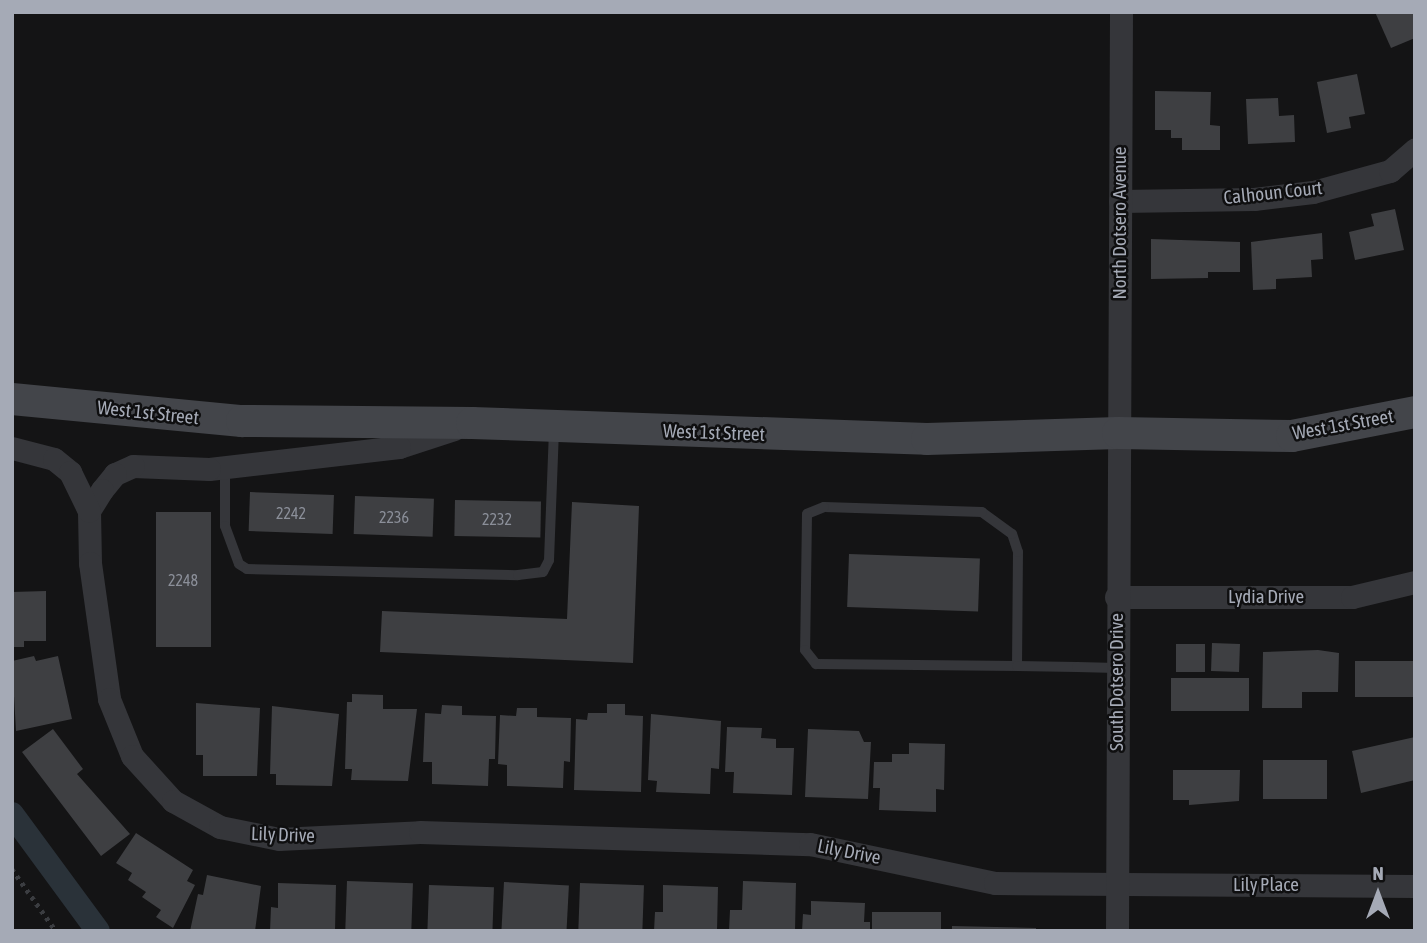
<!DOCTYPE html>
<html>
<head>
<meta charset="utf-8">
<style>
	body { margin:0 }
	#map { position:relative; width:1427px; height:943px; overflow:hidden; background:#141415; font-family:"Asap Condensed",sans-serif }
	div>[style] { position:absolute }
	.canal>* { height:24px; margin:-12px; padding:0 12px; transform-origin:12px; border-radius:12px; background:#2a3239 }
	.building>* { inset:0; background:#3e3f42; transform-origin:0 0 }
	.path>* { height:4.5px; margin-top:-2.25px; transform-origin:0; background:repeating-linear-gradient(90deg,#3b3d41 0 3.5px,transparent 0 8.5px) }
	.service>* { height:10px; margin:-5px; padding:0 5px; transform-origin:5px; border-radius:5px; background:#35363a }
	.minor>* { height:23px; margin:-11.5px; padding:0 11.5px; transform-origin:11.5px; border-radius:11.5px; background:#35363a }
	.secondary>* { height:32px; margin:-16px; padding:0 16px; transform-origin:16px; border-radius:16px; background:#43454a }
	span { translate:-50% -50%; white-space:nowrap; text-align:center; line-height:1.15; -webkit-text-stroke:5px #0f0f10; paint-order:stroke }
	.number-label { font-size:16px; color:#8b8f99 }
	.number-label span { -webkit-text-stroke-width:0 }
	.street-label { font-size:19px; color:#a5aab6 }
	.frame { position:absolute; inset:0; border:14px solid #a5aab6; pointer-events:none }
	.north { position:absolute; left:1343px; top:859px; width:70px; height:70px; -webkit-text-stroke:5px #0f0f10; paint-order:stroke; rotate:0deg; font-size:19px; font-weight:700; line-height:28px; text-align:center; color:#a5aab6 }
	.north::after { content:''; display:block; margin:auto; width:24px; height:32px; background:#a5aab6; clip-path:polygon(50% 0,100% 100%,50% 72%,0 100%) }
</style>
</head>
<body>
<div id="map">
	<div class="canal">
		<div style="left:12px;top:814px;width:145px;rotate:53.7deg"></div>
	</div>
	<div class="building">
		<div style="clip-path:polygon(1375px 12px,1415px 12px,1415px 38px,1391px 48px)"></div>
		<div style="clip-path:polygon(1357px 74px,1365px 114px,1349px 117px,1351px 128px,1327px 133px,1317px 82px)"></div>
		<div style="clip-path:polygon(1155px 91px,1211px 92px,1210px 125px,1220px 126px,1220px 150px,1182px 150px,1182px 138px,1171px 138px,1171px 130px,1155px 130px)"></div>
		<div style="clip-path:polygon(1278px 98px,1279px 116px,1294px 115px,1295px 142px,1248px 144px,1246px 99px)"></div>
		<div style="clip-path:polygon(1395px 209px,1404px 250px,1355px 260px,1349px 232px,1374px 226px,1371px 214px)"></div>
		<div style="clip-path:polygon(1322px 233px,1323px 259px,1311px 260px,1312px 277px,1276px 279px,1276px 289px,1253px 290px,1251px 242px)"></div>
		<div style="clip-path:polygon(1151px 239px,1240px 242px,1240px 272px,1208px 272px,1208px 278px,1151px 279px)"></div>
		<div style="left:250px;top:492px;width:84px;height:39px;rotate:2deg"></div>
		<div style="left:355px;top:496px;width:79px;height:38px;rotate:2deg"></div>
		<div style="left:455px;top:500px;width:86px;height:36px;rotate:1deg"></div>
		<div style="clip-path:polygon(572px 502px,639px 506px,633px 663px,380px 652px,382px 611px,567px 619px)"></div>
		<div style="left:156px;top:512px;width:55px;height:135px"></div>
		<div style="left:849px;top:554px;width:131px;height:53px;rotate:2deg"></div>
		<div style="clip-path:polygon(46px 591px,46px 641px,24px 641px,24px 647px,12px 647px,12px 592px)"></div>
		<div style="left:1212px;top:643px;width:28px;height:28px;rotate:2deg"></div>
		<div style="left:1205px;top:644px;width:28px;height:29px;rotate:90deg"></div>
		<div style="clip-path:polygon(1318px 650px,1339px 653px,1338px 692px,1302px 692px,1302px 708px,1262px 708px,1263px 652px)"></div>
		<div style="clip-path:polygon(34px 656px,36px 661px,58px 656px,72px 719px,16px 731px,12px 661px)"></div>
		<div style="left:1415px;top:661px;width:36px;height:60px;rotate:90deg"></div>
		<div style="left:1171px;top:678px;width:78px;height:33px"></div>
		<div style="clip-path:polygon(352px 694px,383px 695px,383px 709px,417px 709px,408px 781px,351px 780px,352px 769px,345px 769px,347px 702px,352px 702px)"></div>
		<div style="clip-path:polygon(196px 703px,260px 708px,257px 776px,203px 776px,203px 755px,196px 755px)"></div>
		<div style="clip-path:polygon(607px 704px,625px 704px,625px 715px,643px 716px,641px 792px,574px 790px,576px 719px,587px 720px,588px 713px,607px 713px)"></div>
		<div style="clip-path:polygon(442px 705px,462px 706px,462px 715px,496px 716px,495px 759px,489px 759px,488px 786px,432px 784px,432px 762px,423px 762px,425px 713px,441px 714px)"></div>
		<div style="clip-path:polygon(272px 706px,339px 714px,332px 786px,276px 785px,276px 774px,270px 774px)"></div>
		<div style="clip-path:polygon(517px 708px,537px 708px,537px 717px,571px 718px,570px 762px,564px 761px,563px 788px,507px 786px,507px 765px,498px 764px,500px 715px,516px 716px)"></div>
		<div style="clip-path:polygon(651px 714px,721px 721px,719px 769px,711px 768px,710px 794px,656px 792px,657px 781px,648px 780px)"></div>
		<div style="clip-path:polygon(727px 727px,762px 728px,761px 738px,776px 739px,776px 748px,794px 748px,792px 795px,733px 793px,734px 772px,725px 772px)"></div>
		<div style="clip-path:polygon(53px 729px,83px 769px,77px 774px,130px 834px,101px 856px,22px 752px)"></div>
		<div style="clip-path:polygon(808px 729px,859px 731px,864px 742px,871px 742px,868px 799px,805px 797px)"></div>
		<div style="clip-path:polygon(1415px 737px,1415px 780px,1361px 793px,1352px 751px)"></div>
		<div style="clip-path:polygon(909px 743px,945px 744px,944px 790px,936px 789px,936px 812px,879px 810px,880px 788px,873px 788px,874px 762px,892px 762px,892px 754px,909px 754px)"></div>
		<div style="left:1263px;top:760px;width:64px;height:39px"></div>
		<div style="clip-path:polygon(1173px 770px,1240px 770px,1239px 801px,1189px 805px,1189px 800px,1173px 800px)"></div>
		<div style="clip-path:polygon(136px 833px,193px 870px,187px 881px,195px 885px,173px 928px,156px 917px,161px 910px,142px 897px,146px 892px,128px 880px,132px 873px,116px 863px)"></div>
		<div style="clip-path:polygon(207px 875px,261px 886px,255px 931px,190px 931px,198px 894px,203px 895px)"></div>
		<div style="left:347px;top:881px;width:66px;height:49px;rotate:2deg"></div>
		<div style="clip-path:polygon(743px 881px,796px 883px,795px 931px,729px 931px,730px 910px,742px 910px)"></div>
		<div style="left:504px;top:882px;width:65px;height:49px;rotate:3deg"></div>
		<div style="clip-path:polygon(278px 883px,336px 885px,335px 931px,270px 931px,271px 907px,278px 908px)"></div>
		<div style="left:580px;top:883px;width:64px;height:48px;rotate:2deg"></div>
		<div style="left:429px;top:885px;width:65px;height:46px;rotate:2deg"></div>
		<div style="clip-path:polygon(663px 885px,718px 887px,717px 931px,654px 931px,655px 912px,663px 912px)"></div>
		<div style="clip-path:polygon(811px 901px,865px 903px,864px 922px,870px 922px,870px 931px,802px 931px,803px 914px,811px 915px)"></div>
		<div style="left:872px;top:912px;width:69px;height:19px"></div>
		<div style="clip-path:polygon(952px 926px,1036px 928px,1036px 931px,952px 931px)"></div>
	</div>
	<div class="path">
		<div style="left:12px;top:869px;width:76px;rotate:54.6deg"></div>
	</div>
	<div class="service">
		<div style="left:225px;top:467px;width:59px;rotate:90deg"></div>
		<div style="left:225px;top:526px;width:40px;rotate:69.8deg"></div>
		<div style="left:239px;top:564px;width:9px;rotate:32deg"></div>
		<div style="left:247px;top:569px;width:271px;rotate:1.3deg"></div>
		<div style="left:518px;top:575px;width:25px;rotate:-7deg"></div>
		<div style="left:543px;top:572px;width:13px;rotate:-63deg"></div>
		<div style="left:549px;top:560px;width:131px;rotate:-87.8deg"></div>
		<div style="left:1017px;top:666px;width:114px;rotate:-89.5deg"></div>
		<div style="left:1018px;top:552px;width:19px;rotate:-108deg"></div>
		<div style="left:1012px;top:534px;width:37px;rotate:-144deg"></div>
		<div style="left:982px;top:512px;width:158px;rotate:-178.2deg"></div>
		<div style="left:824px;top:507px;width:18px;rotate:158deg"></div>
		<div style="left:807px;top:514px;width:136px;rotate:90.8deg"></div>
		<div style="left:805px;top:650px;width:18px;rotate:52deg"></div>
		<div style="left:816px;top:664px;width:201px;rotate:0.6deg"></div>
		<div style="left:1017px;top:666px;width:60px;rotate:1deg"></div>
		<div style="left:1077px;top:667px;width:40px;rotate:1.4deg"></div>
	</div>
	<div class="minor">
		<div style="left:1120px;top:201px;width:134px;rotate:-0.9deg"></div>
		<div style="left:1254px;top:199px;width:59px;rotate:-6.8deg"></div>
		<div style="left:1313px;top:192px;width:80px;rotate:-15.3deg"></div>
		<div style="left:1390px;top:171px;width:33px;rotate:-41deg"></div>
		<div style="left:454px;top:429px;width:58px;rotate:161.9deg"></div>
		<div style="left:399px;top:447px;width:191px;rotate:173.4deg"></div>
		<div style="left:209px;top:469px;width:76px;rotate:-177.7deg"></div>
		<div style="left:133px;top:466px;width:20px;rotate:156deg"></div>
		<div style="left:115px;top:474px;width:21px;rotate:129deg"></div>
		<div style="left:102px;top:490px;width:25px;rotate:122deg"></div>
		<div style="left:89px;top:511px;width:52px;rotate:88.9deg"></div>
		<div style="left:90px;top:563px;width:137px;rotate:82deg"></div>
		<div style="left:109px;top:699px;width:61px;rotate:68deg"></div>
		<div style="left:132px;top:756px;width:61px;rotate:47.7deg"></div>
		<div style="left:173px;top:801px;width:54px;rotate:29deg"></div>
		<div style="left:220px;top:827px;width:60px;rotate:11.5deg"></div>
		<div style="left:279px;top:839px;width:141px;rotate:-2.8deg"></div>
		<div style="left:420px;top:832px;width:390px;rotate:1.8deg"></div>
		<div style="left:810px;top:844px;width:189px;rotate:11.9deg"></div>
		<div style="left:995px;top:883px;width:420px;rotate:0.4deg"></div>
		<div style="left:12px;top:448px;width:43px;rotate:14.7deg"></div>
		<div style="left:54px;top:459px;width:21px;rotate:39deg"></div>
		<div style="left:70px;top:472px;width:43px;rotate:64deg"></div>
		<div style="left:1116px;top:597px;width:236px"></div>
		<div style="left:1352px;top:597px;width:65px;rotate:-13.4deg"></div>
		<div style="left:1117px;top:931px;width:919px;rotate:-89.75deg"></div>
	</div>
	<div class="secondary">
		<div style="left:12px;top:399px;width:231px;rotate:5.5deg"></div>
		<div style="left:242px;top:421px;width:230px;rotate:0.5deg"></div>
		<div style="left:472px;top:423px;width:455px;rotate:2deg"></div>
		<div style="left:927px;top:439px;width:191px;rotate:-1.8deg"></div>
		<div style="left:1118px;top:433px;width:174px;rotate:1deg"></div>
		<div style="left:1292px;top:436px;width:125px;rotate:-11deg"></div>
	</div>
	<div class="number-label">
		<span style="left:291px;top:513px">2242</span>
		<span style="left:394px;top:517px">2236</span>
		<span style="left:497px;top:519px">2232</span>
		<span style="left:183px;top:580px">2248</span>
	</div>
	<div class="street-label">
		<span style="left:1273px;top:193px;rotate:-6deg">Calhoun Court</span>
		<span style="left:1120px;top:223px;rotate:-90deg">North Dotsero Avenue</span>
		<span style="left:148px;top:413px;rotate:6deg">West 1st Street</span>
		<span style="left:1343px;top:425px;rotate:-10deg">West 1st Street</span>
		<span style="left:714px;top:433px;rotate:2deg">West 1st Street</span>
		<span style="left:1266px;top:597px">Lydia Drive</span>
		<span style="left:1117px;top:682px;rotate:-90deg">South Dotsero Drive</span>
		<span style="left:283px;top:835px;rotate:2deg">Lily Drive</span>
		<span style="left:849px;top:852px;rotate:11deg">Lily Drive</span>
		<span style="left:1266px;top:885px">Lily Place</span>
	</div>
	<div class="frame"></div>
	<div class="north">N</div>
</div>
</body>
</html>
